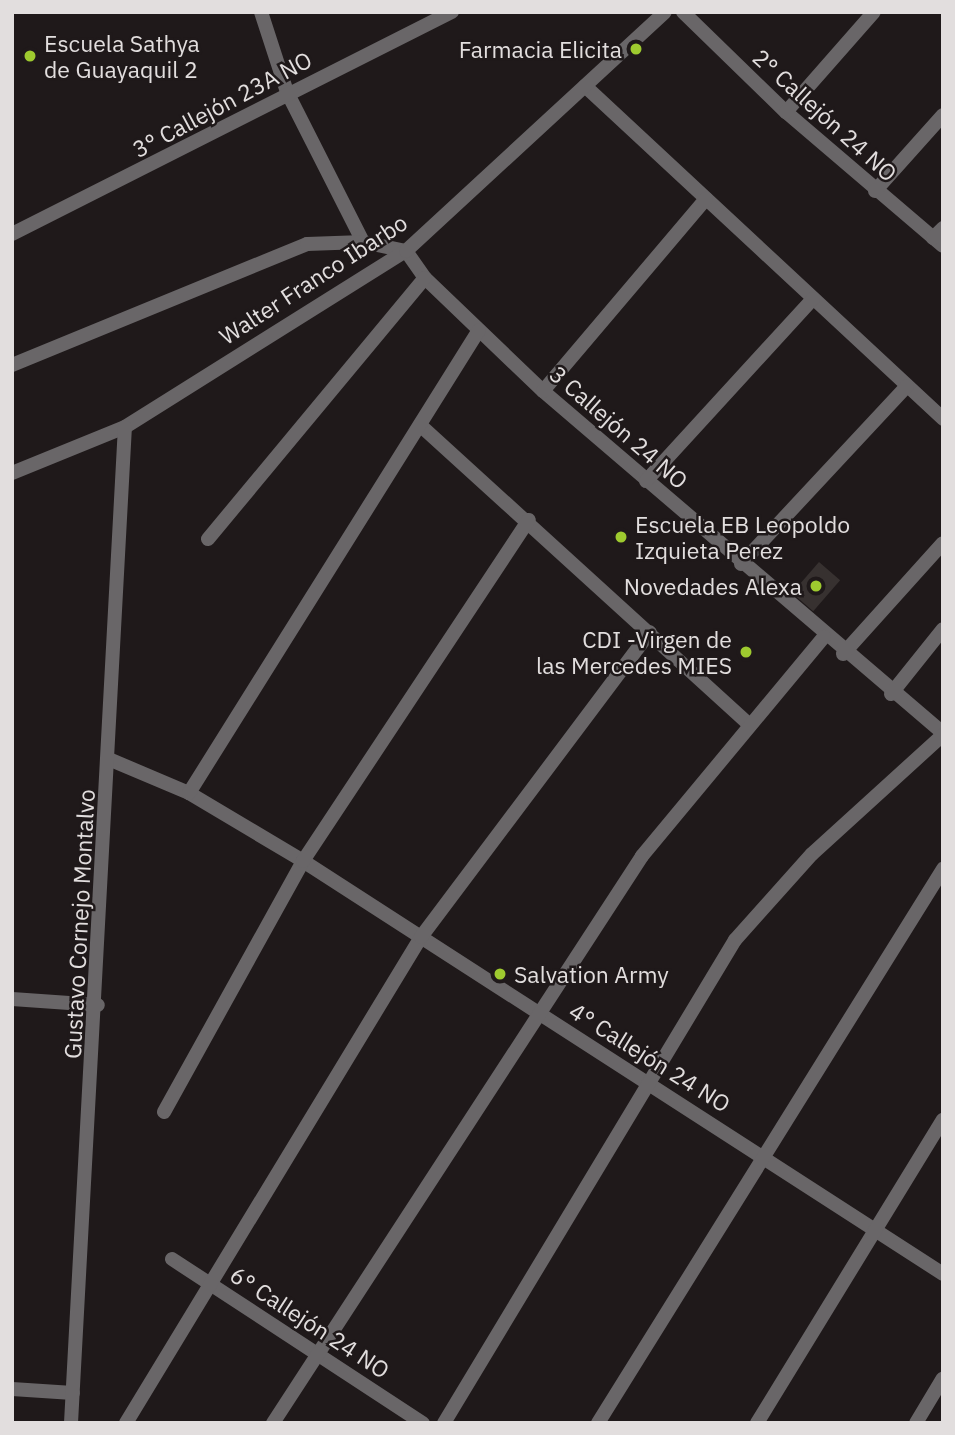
<!DOCTYPE html>
<html>
<head>
<meta charset="utf-8">
<style>
	body { margin:0 }
	#map { position:relative; width:955px; height:1435px; overflow:hidden; background:#1f191a; font-family:"IBM Plex Sans",sans-serif }
	div>[style] { position:absolute }
	.building>* { inset:0; background:#373130; transform-origin:0 0 }
	.street>* { height:14px; margin:-7px; padding:0 7px; transform-origin:7px; border-radius:7px; background:#696668 }
	.dots>* { width:19px; height:19px; translate:-50% -50%; box-sizing:border-box; border:4px solid #1f191a; border-radius:50% }
	span { translate:-50% -50%; white-space:nowrap; text-align:center; line-height:1.15; -webkit-text-stroke:5px #1f191a; paint-order:stroke }
	.poi-label { font-size:23px; color:#e2dede }
	.left { translate:0 -50%; text-align:left }
	.right { translate:-100% -50%; text-align:right }
	.street-label { font-size:23px; color:#e2dede }
	.frame { position:absolute; inset:0; border:14px solid #e2dede; pointer-events:none }
</style>
</head>
<body>
<div id="map">
	<div class="building">
		<div style="left:819px;top:562px;width:28px;height:41px;rotate:41deg"></div>
	</div>
	<div class="street">
		<div style="left:261px;top:12px;width:84px;rotate:72deg"></div>
		<div style="left:287px;top:92px;width:168px;rotate:63.1deg"></div>
		<div style="left:363px;top:242px;width:44px;rotate:11.8deg"></div>
		<div style="left:683px;top:12px;width:144px;rotate:44.2deg"></div>
		<div style="left:786px;top:112px;width:206px;rotate:40.5deg"></div>
		<div style="left:585px;top:86px;width:489px;rotate:42.9deg"></div>
		<div style="left:786px;top:112px;width:133px;rotate:-48.7deg"></div>
		<div style="left:875px;top:191px;width:102px;rotate:-48.2deg"></div>
		<div style="left:12px;top:234px;width:493px;rotate:-26.8deg"></div>
		<div style="left:933px;top:238px;width:14px;rotate:-45deg"></div>
		<div style="left:406px;top:251px;width:33px;rotate:55deg"></div>
		<div style="left:425px;top:278px;width:163px;rotate:43.8deg"></div>
		<div style="left:543px;top:391px;width:526px;rotate:40.53deg"></div>
		<div style="left:12px;top:365px;width:319px;rotate:-22.3deg"></div>
		<div style="left:307px;top:244px;width:56px;rotate:-2deg"></div>
		<div style="left:543px;top:391px;width:252px;rotate:-49.7deg"></div>
		<div style="left:420px;top:425px;width:446px;rotate:42.3deg"></div>
		<div style="left:12px;top:473px;width:122px;rotate:-22.2deg"></div>
		<div style="left:125px;top:427px;width:332px;rotate:-32.1deg"></div>
		<div style="left:406px;top:251px;width:352px;rotate:-42.7deg"></div>
		<div style="left:646px;top:481px;width:247px;rotate:-47.5deg"></div>
		<div style="left:208px;top:539px;width:339px;rotate:-50.3deg"></div>
		<div style="left:741px;top:564px;width:243px;rotate:-47deg"></div>
		<div style="left:843px;top:654px;width:149px;rotate:-48deg"></div>
		<div style="left:891px;top:694px;width:83px;rotate:-51.3deg"></div>
		<div style="left:111px;top:760px;width:85px;rotate:22.9deg"></div>
		<div style="left:189px;top:793px;width:133px;rotate:30.8deg"></div>
		<div style="left:303px;top:861px;width:762px;rotate:32.83deg"></div>
		<div style="left:189px;top:793px;width:546px;rotate:-57.94deg"></div>
		<div style="left:12px;top:999px;width:86px;rotate:4deg"></div>
		<div style="left:164px;top:1112px;width:287px;rotate:-61deg"></div>
		<div style="left:303px;top:861px;width:409px;rotate:-56.5deg"></div>
		<div style="left:172px;top:1259px;width:300px;rotate:33.2deg"></div>
		<div style="left:12px;top:1389px;width:61px;rotate:3.8deg"></div>
		<div style="left:71px;top:1423px;width:997px;rotate:-86.9deg"></div>
		<div style="left:126px;top:1423px;width:569px;rotate:-58.74deg"></div>
		<div style="left:421px;top:937px;width:381px;rotate:-53.1deg"></div>
		<div style="left:273px;top:1423px;width:676px;rotate:-56.94deg"></div>
		<div style="left:642px;top:856px;width:285px;rotate:-50.3deg"></div>
		<div style="left:444px;top:1423px;width:564px;rotate:-58.93deg"></div>
		<div style="left:735px;top:940px;width:115px;rotate:-48.2deg"></div>
		<div style="left:812px;top:854px;width:177px;rotate:-42.3deg"></div>
		<div style="left:598px;top:1423px;width:653px;rotate:-58.09deg"></div>
		<div style="left:757px;top:1423px;width:356px;rotate:-58.5deg"></div>
		<div style="left:916px;top:1423px;width:52px;rotate:-59deg"></div>
	</div>
	<div class="dots">
		<div style="left:636px;top:49px;background:#9eca2f"></div>
		<div style="left:30px;top:56px;background:#9eca2f"></div>
		<div style="left:621px;top:537px;background:#9eca2f"></div>
		<div style="left:816px;top:586px;background:#9eca2f"></div>
		<div style="left:746px;top:652px;background:#9eca2f"></div>
		<div style="left:500px;top:974px;background:#9eca2f"></div>
	</div>
	<div class="poi-label">
		<span class="left" style="left:44px;top:56px">Escuela Sathya<br>de Guayaquil 2</span>
		<span class="right" style="left:622px;top:49px">Farmacia Elicita</span>
		<span class="left" style="left:635px;top:537px">Escuela EB Leopoldo<br>Izquieta Perez</span>
		<span class="right" style="left:802px;top:586px">Novedades Alexa</span>
		<span class="right" style="left:732px;top:652px">CDI -Virgen de<br>las Mercedes MIES</span>
		<span class="left" style="left:514px;top:974px">Salvation Army</span>
	</div>
	<div class="street-label">
		<span style="left:222px;top:104px;rotate:-28deg">3° Callejón 23A NO</span>
		<span style="left:825px;top:115px;rotate:42deg">2° Callejón 24 NO</span>
		<span style="left:313px;top:279px;rotate:-33deg">Walter Franco Ibarbo</span>
		<span style="left:619px;top:427px;rotate:41deg">3 Callejón 24 NO</span>
		<span style="left:79px;top:924px;rotate:-87deg">Gustavo Cornejo Montalvo</span>
		<span style="left:650px;top:1057px;rotate:32deg">4° Callejón 24 NO</span>
		<span style="left:310px;top:1322px;rotate:33deg">6° Callejón 24 NO</span>
	</div>
	<div class="frame"></div>
</div>
</body>
</html>
